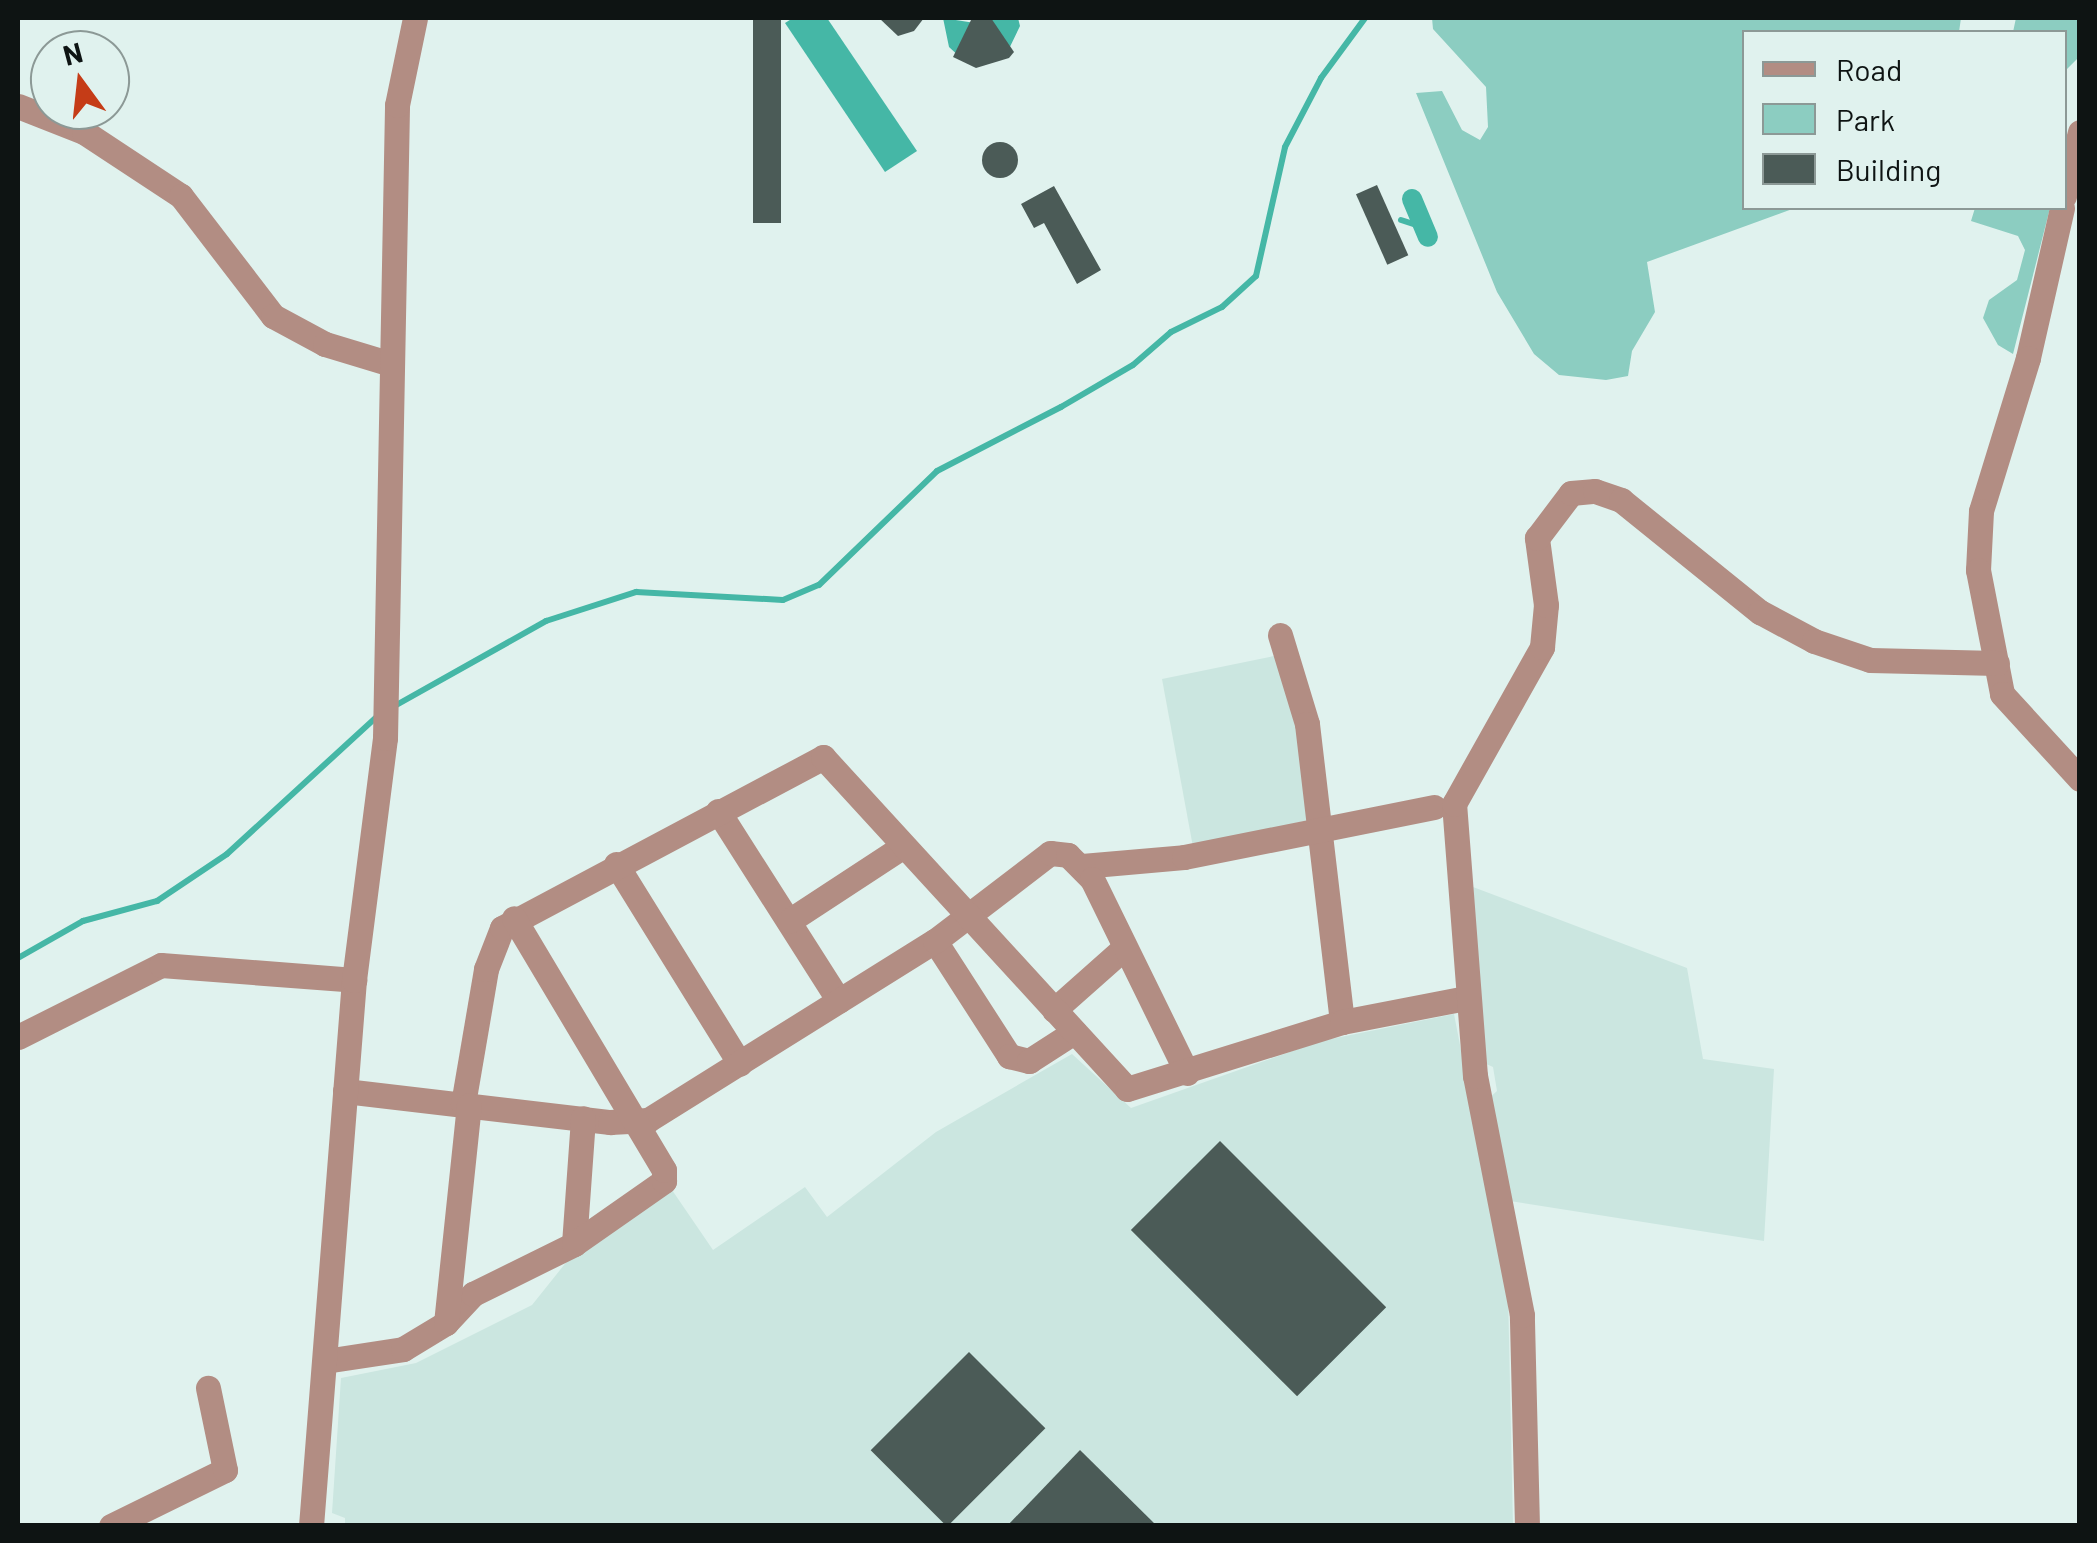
<!DOCTYPE html>
<html>
<head>
<meta charset="utf-8">
<style>
	body { margin:0 }
	#map { position:relative; width:2097px; height:1543px; overflow:hidden; background:#e0f2ee; font-family:Barlow,sans-serif }
	div>[style] { position:absolute }
	.built>* { inset:0; background:#cbe6e0 }
	.green>* { inset:0; background:#8ccdc1 }
	.water>* { inset:0; background:#45b7a6 }
	.stream>* { height:6px; margin:-3px; padding:0 3px; transform-origin:3px; border-radius:3px; background:#45b7a6 }
	.canal>* { height:20px; margin:-10px; padding:0 10px; transform-origin:10px; border-radius:10px; background:#45b7a6 }
	.building>* { inset:0; background:#4b5b57; transform-origin:0 0 }
	.round { border-radius:50% }
	.minor>* { height:25px; margin:-12.5px; padding:0 12.5px; transform-origin:12.5px; border-radius:12.5px; background:#b28d83 }
	span { translate:-50% -50%; white-space:nowrap; text-align:center; line-height:1.15; -webkit-text-stroke:10px #e0f2ee; paint-order:stroke }
	.frame { position:absolute; inset:0; border:20px solid #0e1413; pointer-events:none }
	.legend { position:absolute; left:1742px; top:30px; width:325px; height:180px; box-sizing:border-box; background:#e0f2ee; border:2px solid #8c9996; margin:0; padding:12px 18px; list-style:none; font-size:30px; color:#0e1413 }
	.legend li { display:flex; align-items:center; gap:20px; height:50px }
	.legend b { width:50px; border:2px solid #8c9996 }
	.north { position:absolute; left:30px; top:30px; width:100px; height:100px; box-sizing:border-box; background:#e0f2ee; border:2px solid #8c9996; border-radius:50%; rotate:345deg; font-size:28px; font-weight:700; line-height:40px; text-align:center; color:#0e1413 }
	.north::after { content:''; display:block; margin:auto; width:35px; height:45px; background:#c53c17; clip-path:polygon(50% 0,100% 100%,50% 72%,0 100%) }
</style>
</head>
<body>
<div id="map">
	<div class="built">
		<div style="clip-path:polygon(1279px 655px,1296px 698px,1308px 820px,1193px 847px,1162px 679px)"></div>
		<div style="clip-path:polygon(1473px 887px,1687px 968px,1703px 1059px,1774px 1069px,1764px 1241px,1510px 1201px,1488px 1099px,1497px 1091px,1493px 1067px,1482px 1062px)"></div>
		<div style="clip-path:polygon(1454px 1014px,1508px 1292px,1513px 1525px,345px 1526px,345px 1518px,332px 1513px,341px 1378px,416px 1363px,532px 1305px,568px 1260px,672px 1190px,713px 1250px,805px 1187px,827px 1217px,936px 1132px,1072px 1054px,1131px 1108px,1321px 1041px)"></div>
	</div>
	<div class="green">
		<div style="clip-path:polygon(1432px 18px,1961px 18px,1959px 32px,1744px 32px,1744px 208px,1795px 208px,1647px 262px,1655px 312px,1632px 351px,1628px 376px,1606px 380px,1559px 375px,1534px 354px,1497px 292px,1416px 93px,1442px 91px,1462px 130px,1480px 140px,1488px 127px,1486px 87px,1433px 29px)"></div>
		<div style="clip-path:polygon(2016px 18px,2079px 18px,2079px 57px,2065px 71px,2064px 32px,2013px 32px)"></div>
		<div style="clip-path:polygon(1975px 208px,2050px 208px,2013px 354px,1998px 345px,1983px 318px,1989px 300px,2017px 280px,2025px 250px,2018px 236px,1971px 221px)"></div>
	</div>
	<div class="water">
		<div style="clip-path:polygon(793px 18px,827px 18px,917px 151px,885px 172px,785px 23px)"></div>
		<div style="clip-path:polygon(943px 18px,994px 26px,991px 18px,1018px 18px,1020px 26px,1006px 55px,961px 58px,949px 47px)"></div>
	</div>
	<div class="stream">
		<div style="left:1401px;top:220px;width:25px;rotate:18deg"></div>
		<div style="left:391px;top:708px;width:178px;rotate:-29.3deg"></div>
		<div style="left:546px;top:621px;width:95px;rotate:-17.9deg"></div>
		<div style="left:636px;top:592px;width:147px;rotate:3.1deg"></div>
		<div style="left:783px;top:600px;width:39px;rotate:-23deg"></div>
		<div style="left:819px;top:585px;width:164px;rotate:-44deg"></div>
		<div style="left:937px;top:471px;width:140px;rotate:-27.3deg"></div>
		<div style="left:1061px;top:407px;width:83px;rotate:-30.3deg"></div>
		<div style="left:1133px;top:365px;width:50px;rotate:-41deg"></div>
		<div style="left:1171px;top:332px;width:57px;rotate:-26.1deg"></div>
		<div style="left:1222px;top:307px;width:46px;rotate:-42.4deg"></div>
		<div style="left:1256px;top:276px;width:132px;rotate:-77.3deg"></div>
		<div style="left:1285px;top:147px;width:78px;rotate:-62.4deg"></div>
		<div style="left:1321px;top:78px;width:74px;rotate:-53.7deg"></div>
		<div style="left:18px;top:958px;width:75px;rotate:-29.6deg"></div>
		<div style="left:83px;top:921px;width:77px;rotate:-15.1deg"></div>
		<div style="left:157px;top:901px;width:84px;rotate:-33.9deg"></div>
		<div style="left:227px;top:854px;width:207px;rotate:-42.5deg"></div>
	</div>
	<div class="canal">
		<div style="left:1412px;top:199px;width:41px;rotate:67.2deg"></div>
	</div>
	<div class="building">
		<div style="left:753px;top:18px;width:28px;height:205px"></div>
		<div style="clip-path:polygon(879px 18px,924px 18px,914px 31px,898px 36px)"></div>
		<div style="clip-path:polygon(972px 18px,991px 18px,1014px 52px,1009px 58px,976px 68px,953px 57px)"></div>
		<div class="round" style="left:982px;top:142px;width:36px;height:36px"></div>
		<div style="left:1377px;top:185px;width:77px;height:23px;rotate:66deg"></div>
		<div style="clip-path:polygon(1054px 186px,1101px 270px,1077px 284px,1044px 223px,1034px 228px,1021px 204px)"></div>
		<div style="left:1220px;top:1141px;width:235px;height:126px;rotate:45deg"></div>
		<div style="left:969px;top:1352px;width:108px;height:139px;rotate:45deg"></div>
		<div style="clip-path:polygon(1080px 1450px,1157px 1526px,1007px 1526px)"></div>
	</div>
	<div class="minor">
		<div style="left:18px;top:106px;width:71px;rotate:21.5deg"></div>
		<div style="left:84px;top:132px;width:116px;rotate:33.4deg"></div>
		<div style="left:181px;top:196px;width:151px;rotate:52.5deg"></div>
		<div style="left:273px;top:316px;width:59px;rotate:28.3deg"></div>
		<div style="left:325px;top:344px;width:69px;rotate:16.9deg"></div>
		<div style="left:2064px;top:196px;width:66px;rotate:-76deg"></div>
		<div style="left:2062px;top:208px;width:154px;rotate:102.8deg"></div>
		<div style="left:2028px;top:358px;width:160px;rotate:107.1deg"></div>
		<div style="left:1981px;top:511px;width:59px;rotate:92.9deg"></div>
		<div style="left:1978px;top:570px;width:126px;rotate:79deg"></div>
		<div style="left:2002px;top:694px;width:115px;rotate:47.5deg"></div>
		<div style="left:1280px;top:635px;width:93px;rotate:73.1deg"></div>
		<div style="left:1307px;top:724px;width:300px;rotate:83.3deg"></div>
		<div style="left:718px;top:811px;width:225px;rotate:57.5deg"></div>
		<div style="left:616px;top:864px;width:235px;rotate:58.2deg"></div>
		<div style="left:1082px;top:866px;width:102px;rotate:-5deg"></div>
		<div style="left:1184px;top:857px;width:255px;rotate:-11.3deg"></div>
		<div style="left:789px;top:921px;width:135px;rotate:-33.2deg"></div>
		<div style="left:935px;top:941px;width:137px;rotate:57.2deg"></div>
		<div style="left:1009px;top:1056px;width:21px;rotate:14deg"></div>
		<div style="left:1029px;top:1061px;width:54px;rotate:-32.8deg"></div>
		<div style="left:1054px;top:1010px;width:94px;rotate:-41.5deg"></div>
		<div style="left:18px;top:1037px;width:160px;rotate:-26.7deg"></div>
		<div style="left:161px;top:965px;width:194px;rotate:4.4deg"></div>
		<div style="left:345px;top:1091px;width:267px;rotate:6.7deg"></div>
		<div style="left:610px;top:1122px;width:38px;rotate:-3deg"></div>
		<div style="left:648px;top:1120px;width:338px;rotate:-32deg"></div>
		<div style="left:935px;top:941px;width:145px;rotate:-37.4deg"></div>
		<div style="left:1050px;top:853px;width:18px;rotate:6deg"></div>
		<div style="left:1068px;top:855px;width:34px;rotate:45deg"></div>
		<div style="left:1092px;top:879px;width:216px;rotate:63.9deg"></div>
		<div style="left:463px;top:1104px;width:137px;rotate:-80.3deg"></div>
		<div style="left:486px;top:969px;width:44px;rotate:-68.7deg"></div>
		<div style="left:502px;top:928px;width:364px;rotate:-28deg"></div>
		<div style="left:823px;top:757px;width:450px;rotate:47.5deg"></div>
		<div style="left:1127px;top:1089px;width:225px;rotate:-17.3deg"></div>
		<div style="left:1342px;top:1022px;width:125px;rotate:-11deg"></div>
		<div style="left:574px;top:1244px;width:126px;rotate:-85.9deg"></div>
		<div style="left:446px;top:1323px;width:40px;rotate:-47deg"></div>
		<div style="left:473px;top:1294px;width:113px;rotate:-26.3deg"></div>
		<div style="left:574px;top:1244px;width:110px;rotate:-35deg"></div>
		<div style="left:664px;top:1181px;width:11px;rotate:-90deg"></div>
		<div style="left:664px;top:1170px;width:293px;rotate:-120.8deg"></div>
		<div style="left:325px;top:1361px;width:79px;rotate:-8.7deg"></div>
		<div style="left:403px;top:1349px;width:50px;rotate:-31.2deg"></div>
		<div style="left:446px;top:1323px;width:219px;rotate:-84deg"></div>
		<div style="left:111px;top:1526px;width:127px;rotate:-26.2deg"></div>
		<div style="left:225px;top:1470px;width:84px;rotate:-101.7deg"></div>
		<div style="left:311px;top:1526px;width:548px;rotate:-85.5deg"></div>
		<div style="left:354px;top:980px;width:244px;rotate:-82.7deg"></div>
		<div style="left:385px;top:738px;width:633px;rotate:-88.91deg"></div>
		<div style="left:397px;top:105px;width:89px;rotate:-78.3deg"></div>
		<div style="left:1527px;top:1526px;width:211px;rotate:-91.4deg"></div>
		<div style="left:1522px;top:1315px;width:244px;rotate:-101.1deg"></div>
		<div style="left:1475px;top:1076px;width:273px;rotate:-94.4deg"></div>
		<div style="left:1454px;top:804px;width:180px;rotate:-60.7deg"></div>
		<div style="left:1542px;top:647px;width:42px;rotate:-84.6deg"></div>
		<div style="left:1546px;top:605px;width:68px;rotate:-97.7deg"></div>
		<div style="left:1537px;top:538px;width:56px;rotate:-52.9deg"></div>
		<div style="left:1571px;top:493px;width:24px;rotate:-5deg"></div>
		<div style="left:1595px;top:491px;width:28px;rotate:19deg"></div>
		<div style="left:1621px;top:500px;width:179px;rotate:38.9deg"></div>
		<div style="left:1760px;top:612px;width:61px;rotate:28.2deg"></div>
		<div style="left:1814px;top:641px;width:59px;rotate:18.7deg"></div>
		<div style="left:1870px;top:660px;width:127px;rotate:1.4deg"></div>
	</div>
	<div class="frame"></div>
	<ul class="legend">
	<li><b style="height:12px;background:#b28d83"></b>Road</li>
	<li><b style="height:28px;background:#8ccdc1"></b>Park</li>
	<li><b style="height:28px;background:#4b5b57"></b>Building</li>
	</ul>
	<div class="north">N</div>
</div>
</body>
</html>
